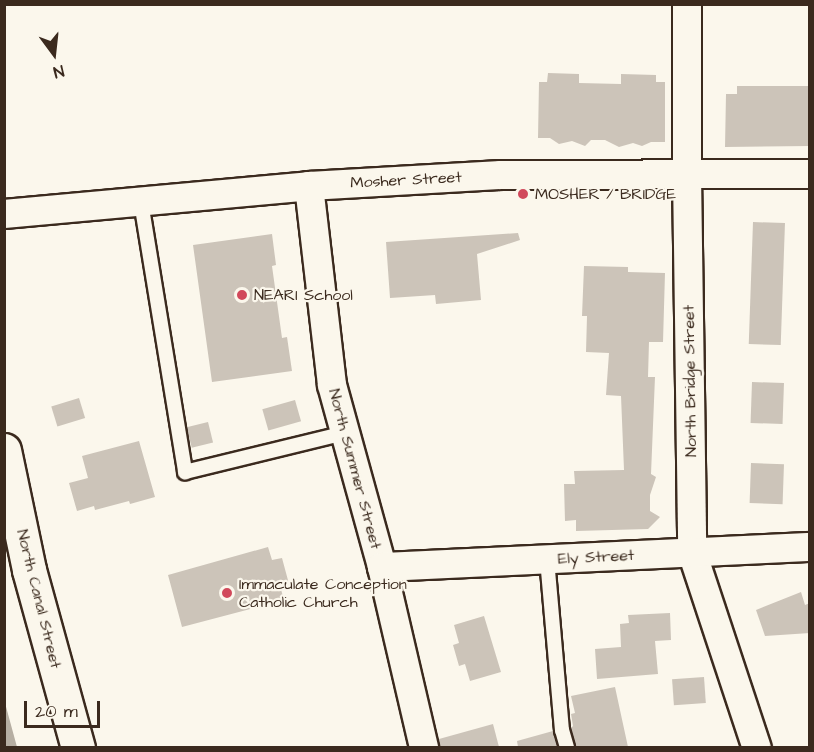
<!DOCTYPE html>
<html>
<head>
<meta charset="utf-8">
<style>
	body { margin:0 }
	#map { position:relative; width:814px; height:752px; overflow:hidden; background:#fbf7ec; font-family:"Architects Daughter",sans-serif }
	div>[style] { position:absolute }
	.water>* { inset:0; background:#b6aea2 }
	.building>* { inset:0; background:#ccc4b9; transform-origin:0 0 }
	.roads { filter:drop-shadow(2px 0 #3b2a1e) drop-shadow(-2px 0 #3b2a1e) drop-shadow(0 2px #3b2a1e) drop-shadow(0 -2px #3b2a1e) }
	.lane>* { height:14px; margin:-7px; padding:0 7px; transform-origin:7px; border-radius:7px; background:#fbf7ec }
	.street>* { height:28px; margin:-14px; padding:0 14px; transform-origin:14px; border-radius:14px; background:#fbf7ec }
	.secondary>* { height:33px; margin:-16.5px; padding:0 16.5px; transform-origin:16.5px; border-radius:16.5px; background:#fbf7ec }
	.dots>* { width:16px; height:16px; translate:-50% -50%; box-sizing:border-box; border:3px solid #fbf7ec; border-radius:50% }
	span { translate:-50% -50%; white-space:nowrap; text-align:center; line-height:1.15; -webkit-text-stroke:4.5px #fbf7ec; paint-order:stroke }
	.street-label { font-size:16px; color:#3b2a1e }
	.poi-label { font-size:16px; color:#3b2a1e }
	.left { translate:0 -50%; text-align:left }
	.frame { position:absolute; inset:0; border:6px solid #3b2a1e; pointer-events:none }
	.north { position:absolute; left:24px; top:24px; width:60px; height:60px; -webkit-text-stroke:4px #fbf7ec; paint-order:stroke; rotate:165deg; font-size:16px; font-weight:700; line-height:24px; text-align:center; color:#3b2a1e }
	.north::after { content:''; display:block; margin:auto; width:21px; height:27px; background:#3b2a1e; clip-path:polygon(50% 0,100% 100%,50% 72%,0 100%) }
	.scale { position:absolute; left:24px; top:701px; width:76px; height:27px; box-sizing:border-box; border:3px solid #3b2a1e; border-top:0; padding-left:8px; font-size:18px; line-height:21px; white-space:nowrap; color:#3b2a1e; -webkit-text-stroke:4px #fbf7ec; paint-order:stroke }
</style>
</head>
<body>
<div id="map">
	<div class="water">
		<div style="clip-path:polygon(4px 703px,5px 703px,17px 747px,5px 747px)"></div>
	</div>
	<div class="building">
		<div style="clip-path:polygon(548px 73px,579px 74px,579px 83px,621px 84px,621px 74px,656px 75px,656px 82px,665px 82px,665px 142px,651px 142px,642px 146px,633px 143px,619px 147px,605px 140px,591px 140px,585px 146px,572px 141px,559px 144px,550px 138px,538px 138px,539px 82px,547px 82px)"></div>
		<div style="clip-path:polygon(737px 86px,810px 86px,810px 146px,725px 147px,726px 94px,737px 94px)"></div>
		<div style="left:753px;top:222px;width:32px;height:122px;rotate:2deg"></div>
		<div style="clip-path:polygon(518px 233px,520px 240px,477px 254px,481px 300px,436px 304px,435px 295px,390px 298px,386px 242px)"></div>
		<div style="clip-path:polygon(272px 234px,276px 265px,272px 266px,282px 338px,287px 337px,292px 371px,212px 382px,193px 245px)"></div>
		<div style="clip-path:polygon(584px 266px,628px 267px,628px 272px,665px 273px,663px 342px,649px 342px,648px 377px,655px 377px,651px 474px,656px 477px,650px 495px,650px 511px,660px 517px,648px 529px,576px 531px,576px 520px,565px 521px,564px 484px,575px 484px,574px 471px,624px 470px,621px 396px,606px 395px,609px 353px,586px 352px,587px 316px,582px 316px)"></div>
		<div style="left:752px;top:382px;width:32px;height:41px;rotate:2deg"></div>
		<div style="left:79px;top:398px;width:21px;height:29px;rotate:73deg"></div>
		<div style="left:295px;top:400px;width:22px;height:34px;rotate:74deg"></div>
		<div style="left:208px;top:422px;width:21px;height:22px;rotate:76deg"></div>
		<div style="clip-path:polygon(139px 441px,155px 497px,130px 504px,129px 501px,95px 510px,94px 506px,77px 511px,69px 483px,88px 478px,82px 456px)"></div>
		<div style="left:751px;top:463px;width:33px;height:40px;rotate:2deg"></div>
		<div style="clip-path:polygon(268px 547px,272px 560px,282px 558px,289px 584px,280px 586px,284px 600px,182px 627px,168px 575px)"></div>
		<div style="clip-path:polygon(801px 592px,805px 605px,810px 603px,810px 633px,765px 636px,756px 610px)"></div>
		<div style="clip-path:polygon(670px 613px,671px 640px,655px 641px,658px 674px,597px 679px,595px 649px,621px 647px,620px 624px,629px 623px,628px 615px)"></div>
		<div style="clip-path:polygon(484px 616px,501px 672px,470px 681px,465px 664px,459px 666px,453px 645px,459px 643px,454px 625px)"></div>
		<div style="left:704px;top:677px;width:26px;height:32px;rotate:86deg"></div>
		<div style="clip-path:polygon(615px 687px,628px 747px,576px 747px,571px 728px,573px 726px,571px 714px,575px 713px,571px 696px)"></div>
		<div style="clip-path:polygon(493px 724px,499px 747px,440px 747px,439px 739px)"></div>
		<div style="clip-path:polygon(553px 731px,558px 747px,518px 747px,517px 741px)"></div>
	</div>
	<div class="roads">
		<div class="lane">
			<div style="left:141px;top:202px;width:274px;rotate:80.7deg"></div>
			<div style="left:185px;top:472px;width:165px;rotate:-13.7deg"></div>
			<div style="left:547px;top:559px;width:172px;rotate:85deg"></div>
			<div style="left:562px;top:730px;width:19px;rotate:74deg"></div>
		</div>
		<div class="street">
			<div style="left:687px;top:4px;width:170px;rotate:90deg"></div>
			<div style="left:687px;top:174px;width:378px;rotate:89.2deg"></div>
			<div style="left:692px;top:552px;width:206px;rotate:71.7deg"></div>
			<div style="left:309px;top:186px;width:200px;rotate:83.4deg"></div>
			<div style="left:332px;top:385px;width:189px;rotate:74.6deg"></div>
			<div style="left:382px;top:567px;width:186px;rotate:76.9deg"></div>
			<div style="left:4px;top:214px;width:306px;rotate:-5.2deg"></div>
			<div style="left:309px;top:186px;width:192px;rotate:-3.3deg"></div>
			<div style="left:501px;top:175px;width:309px;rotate:-0.2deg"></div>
			<div style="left:382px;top:567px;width:428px;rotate:-2.7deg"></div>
		</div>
		<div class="secondary">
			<div style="left:4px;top:450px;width:123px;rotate:78.2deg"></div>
			<div style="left:29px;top:570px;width:185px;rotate:74.6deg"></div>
		</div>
	</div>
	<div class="dots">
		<div style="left:523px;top:194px;background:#d1495b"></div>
		<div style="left:242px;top:295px;background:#d1495b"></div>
		<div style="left:227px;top:593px;background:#d1495b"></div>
	</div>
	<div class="street-label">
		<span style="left:406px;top:180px;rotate:-3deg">Mosher Street</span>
		<span style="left:690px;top:381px;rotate:-91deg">North Bridge Street</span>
		<span style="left:355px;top:469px;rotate:75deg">North Summer Street</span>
		<span style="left:596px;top:557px;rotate:-3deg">Ely Street</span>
		<span style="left:39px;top:599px;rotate:76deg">North Canal Street</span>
	</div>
	<div class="poi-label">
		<span class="left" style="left:535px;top:194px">MOSHER / BRIDGE</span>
		<span class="left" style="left:254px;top:295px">NEARI School</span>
		<span class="left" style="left:239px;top:593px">Immaculate Conception<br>Catholic Church</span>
	</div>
	<div class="frame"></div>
	<div class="north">N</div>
	<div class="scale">20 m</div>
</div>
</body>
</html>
